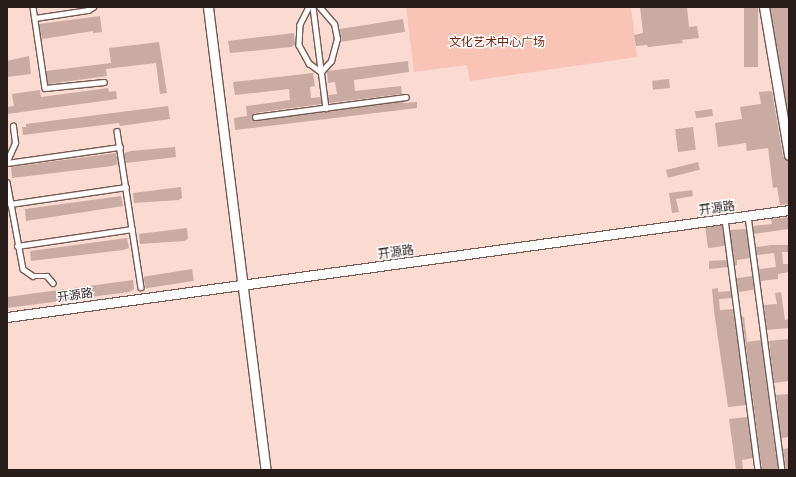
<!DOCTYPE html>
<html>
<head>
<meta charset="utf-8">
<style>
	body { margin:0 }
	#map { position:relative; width:796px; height:477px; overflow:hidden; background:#fadad1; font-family:Poppins,"Noto Sans SC",sans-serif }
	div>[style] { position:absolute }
	.green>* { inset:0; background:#f9c4b6 }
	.building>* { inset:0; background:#caaba3; transform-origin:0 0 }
	.roads { filter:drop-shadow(1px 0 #755a52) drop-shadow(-1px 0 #755a52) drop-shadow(0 1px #755a52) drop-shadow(0 -1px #755a52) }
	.service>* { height:4.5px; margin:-2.25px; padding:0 2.25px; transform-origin:2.25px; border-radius:2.25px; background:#fff }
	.minor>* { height:9px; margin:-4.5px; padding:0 4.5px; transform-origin:4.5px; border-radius:4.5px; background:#fff }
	span { translate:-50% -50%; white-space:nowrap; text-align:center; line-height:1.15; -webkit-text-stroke:3px #fff; paint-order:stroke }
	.park-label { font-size:12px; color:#791d00 }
	.street-label { font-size:12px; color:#281d1a }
	.frame { position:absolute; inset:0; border:8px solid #281d1a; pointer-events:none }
</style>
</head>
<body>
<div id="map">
	<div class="green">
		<div style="clip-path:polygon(406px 7px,631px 7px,637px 57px,470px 81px,467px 65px,414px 72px)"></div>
	</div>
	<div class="building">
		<div style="clip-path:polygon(640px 7px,687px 7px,689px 27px,697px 26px,699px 38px,682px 40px,683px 43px,648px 47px,647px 45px,636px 46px,634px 35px,643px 33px)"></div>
		<div style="left:744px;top:7px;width:14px;height:60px"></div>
		<div style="clip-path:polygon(770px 7px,789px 7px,789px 114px,788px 114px)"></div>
		<div style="clip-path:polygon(100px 16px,102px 32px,93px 33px,93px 31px,42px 39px,39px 24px)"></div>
		<div style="left:403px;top:19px;width:13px;height:64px;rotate:81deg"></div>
		<div style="clip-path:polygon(294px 33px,295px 45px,291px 47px,230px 53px,228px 41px)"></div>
		<div style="clip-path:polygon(159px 42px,167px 93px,160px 94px,156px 63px,106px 69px,107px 76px,48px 84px,46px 71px,111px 63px,109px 48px)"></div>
		<div style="clip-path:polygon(29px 56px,31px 74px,7px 77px,7px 61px)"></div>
		<div style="clip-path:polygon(408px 61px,409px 72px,354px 80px,355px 91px,401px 86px,402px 94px,329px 103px,328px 95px,337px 94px,335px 82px,328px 83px,327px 71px)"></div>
		<div style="clip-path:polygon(313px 73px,315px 86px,310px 87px,311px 98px,321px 97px,322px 104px,255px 113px,252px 119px,255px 121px,403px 101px,403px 103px,417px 102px,417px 108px,235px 130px,234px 118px,247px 116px,246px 106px,290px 100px,289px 89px,235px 95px,233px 82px)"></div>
		<div style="left:669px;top:79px;width:9px;height:17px;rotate:84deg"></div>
		<div style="clip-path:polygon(108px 88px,109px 92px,116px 91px,117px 99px,7px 114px,7px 107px,14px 106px,12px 94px,40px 90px,41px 97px)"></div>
		<div style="clip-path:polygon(772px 91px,783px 156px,789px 161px,789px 204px,780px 205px,777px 187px,773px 188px,768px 148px,747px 151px,746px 143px,718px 147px,715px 123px,742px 119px,740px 107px,761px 104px,759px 92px)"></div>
		<div style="clip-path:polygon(168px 106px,170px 119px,120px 126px,119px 123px,23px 135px,22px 127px,26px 127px,26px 124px)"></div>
		<div style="left:712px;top:109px;width:7px;height:17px;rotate:82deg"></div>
		<div style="left:693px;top:127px;width:23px;height:18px;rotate:83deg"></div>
		<div style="clip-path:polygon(175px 147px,176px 157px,126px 163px,124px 153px,131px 151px)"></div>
		<div style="clip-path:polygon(116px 153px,118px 164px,112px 166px,12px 178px,11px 167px)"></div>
		<div style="left:698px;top:162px;width:8px;height:33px;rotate:76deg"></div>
		<div style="clip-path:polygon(181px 187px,182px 198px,179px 200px,134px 203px,133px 193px)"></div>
		<div style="clip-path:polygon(692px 190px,693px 196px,676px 199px,679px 212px,672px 213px,669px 193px)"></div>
		<div style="clip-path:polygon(121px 196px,123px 206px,26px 221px,25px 209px)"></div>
		<div style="clip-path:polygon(789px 217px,789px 229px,754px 234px,753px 226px,772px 224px,771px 219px)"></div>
		<div style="left:722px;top:225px;width:21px;height:17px;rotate:82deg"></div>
		<div style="clip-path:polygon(187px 228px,188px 239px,184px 241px,140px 244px,139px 234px)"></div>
		<div style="clip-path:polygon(746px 229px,750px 258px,737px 260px,737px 265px,735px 266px,730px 230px)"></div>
		<div style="clip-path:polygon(127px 238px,129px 248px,123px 250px,31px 261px,30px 251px)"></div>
		<div style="clip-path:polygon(772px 245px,789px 245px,789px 252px,782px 252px,783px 264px,789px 264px,789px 272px,778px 274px,778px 279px,760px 281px,759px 269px,776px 267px,774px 253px,757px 255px,756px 247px)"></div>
		<div style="clip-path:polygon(727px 260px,728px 267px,709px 269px,709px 261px)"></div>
		<div style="left:192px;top:269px;width:12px;height:49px;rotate:81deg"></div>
		<div style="left:752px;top:276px;width:14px;height:16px;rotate:82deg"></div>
		<div style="clip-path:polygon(133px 280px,134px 289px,129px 292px,7px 308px,7px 297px)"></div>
		<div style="clip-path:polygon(718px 288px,718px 292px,731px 291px,732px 298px,719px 299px,720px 310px,733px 309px,746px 405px,728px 407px,714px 311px,712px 289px)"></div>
		<div style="clip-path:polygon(781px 292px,785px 320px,789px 319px,789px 328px,767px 330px,764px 305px,777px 304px,775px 293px)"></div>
		<div style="clip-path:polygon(742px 317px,744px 317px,747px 342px,761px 340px,778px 470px,762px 470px)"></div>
		<div style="clip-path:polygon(789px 339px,789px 381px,774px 383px,769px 341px)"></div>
		<div style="clip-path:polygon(789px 394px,789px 437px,781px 438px,776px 395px)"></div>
		<div style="clip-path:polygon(747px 417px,753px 458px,742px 460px,743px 470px,736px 470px,729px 419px)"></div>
		<div style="clip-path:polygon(789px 448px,789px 470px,786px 470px,783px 449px)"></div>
	</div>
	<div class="roads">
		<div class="service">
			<div style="left:33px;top:7px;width:82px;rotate:81.6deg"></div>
			<div style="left:45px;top:88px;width:59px;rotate:-5.8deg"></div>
			<div style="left:309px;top:7px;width:20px;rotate:117deg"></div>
			<div style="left:300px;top:25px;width:20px;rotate:93deg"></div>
			<div style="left:299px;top:45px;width:21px;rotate:61deg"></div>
			<div style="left:309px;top:63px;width:15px;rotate:37deg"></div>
			<div style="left:321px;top:72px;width:15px;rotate:-48deg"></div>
			<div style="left:331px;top:61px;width:23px;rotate:-75deg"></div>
			<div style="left:337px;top:39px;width:15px;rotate:-101deg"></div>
			<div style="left:334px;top:24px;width:23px;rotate:-131deg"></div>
			<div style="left:313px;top:7px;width:102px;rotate:82.7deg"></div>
			<div style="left:35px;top:18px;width:54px;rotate:-8.6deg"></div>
			<div style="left:88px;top:10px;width:6px;rotate:-31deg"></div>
			<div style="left:255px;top:117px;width:152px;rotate:-7.5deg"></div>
			<div style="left:117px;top:131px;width:158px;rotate:81.3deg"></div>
			<div style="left:7px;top:161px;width:20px;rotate:-66deg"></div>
			<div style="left:15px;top:143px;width:17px;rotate:-97deg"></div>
			<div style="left:7px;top:163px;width:114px;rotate:-8.1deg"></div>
			<div style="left:7px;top:182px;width:88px;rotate:79.6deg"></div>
			<div style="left:23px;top:269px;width:12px;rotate:35deg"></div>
			<div style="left:33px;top:276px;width:14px"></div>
			<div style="left:47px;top:276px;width:9px;rotate:49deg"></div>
			<div style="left:10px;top:204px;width:117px;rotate:-8.3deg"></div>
			<div style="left:748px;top:216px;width:256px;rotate:82.4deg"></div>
			<div style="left:725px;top:219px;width:253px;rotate:82.5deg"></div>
			<div style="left:17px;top:246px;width:116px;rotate:-8.4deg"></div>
		</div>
		<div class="minor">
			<div style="left:208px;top:7px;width:467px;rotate:82.9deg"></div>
			<div style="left:764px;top:7px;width:150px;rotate:80.4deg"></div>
			<div style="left:7px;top:317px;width:789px;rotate:-7.79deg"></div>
		</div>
	</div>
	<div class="park-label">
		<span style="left:497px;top:42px">文化艺术中心广场</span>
	</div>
	<div class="street-label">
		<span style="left:717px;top:208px;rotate:-8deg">开源路</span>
		<span style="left:396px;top:252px;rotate:-8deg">开源路</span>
		<span style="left:75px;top:295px;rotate:-8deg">开源路</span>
	</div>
	<div class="frame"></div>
</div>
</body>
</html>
